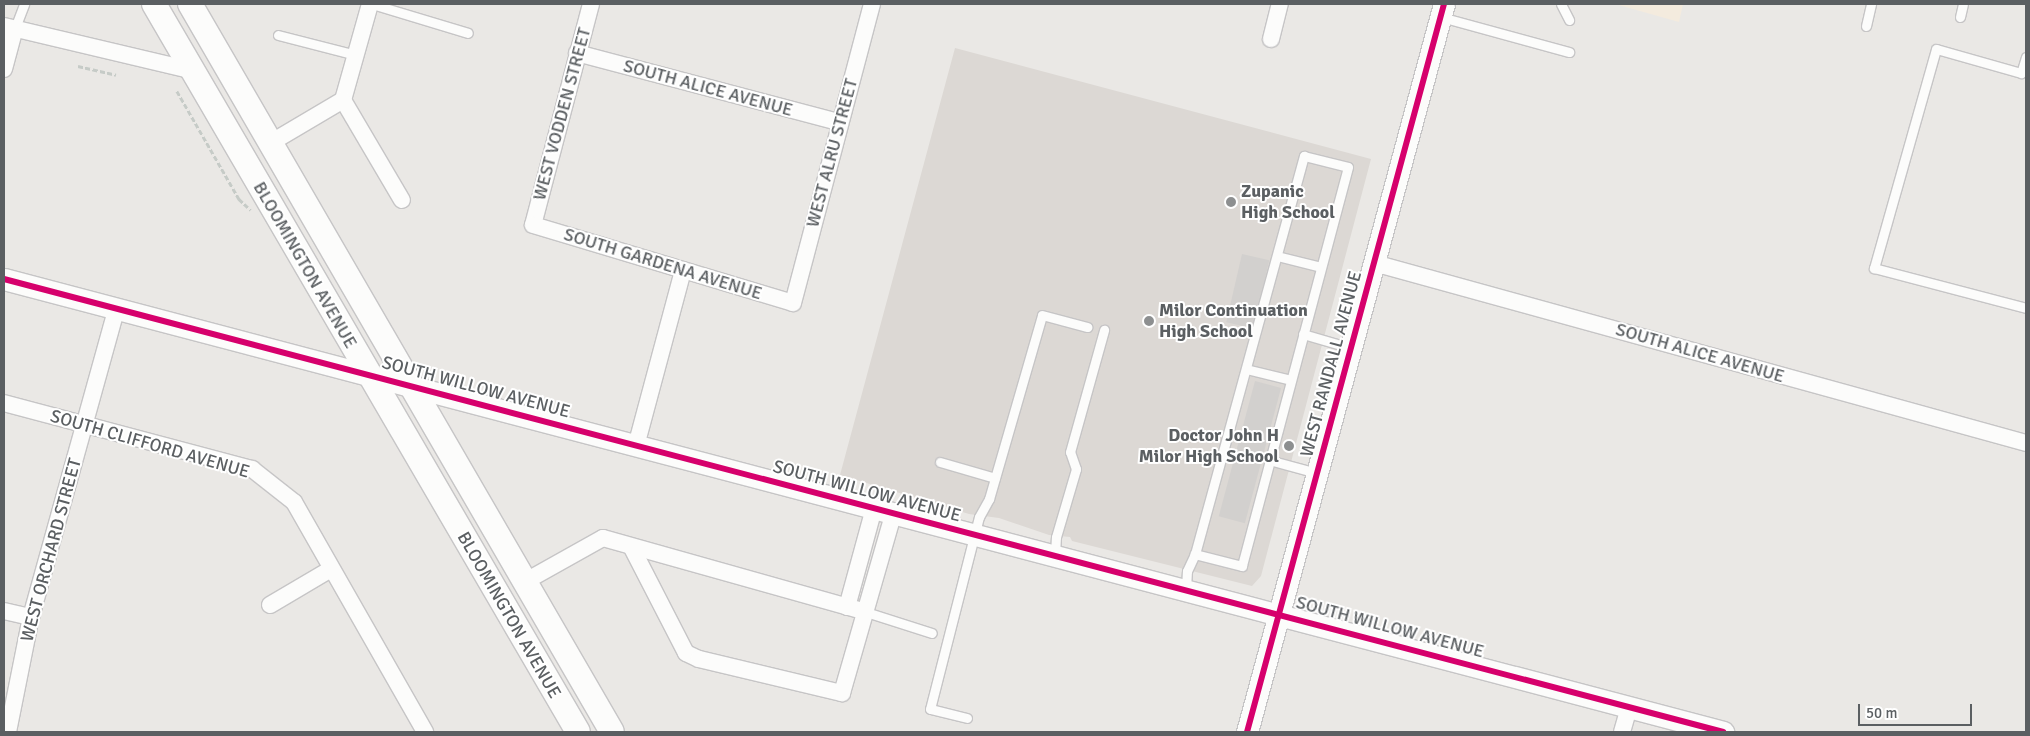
<!DOCTYPE html>
<html>
<head>
<meta charset="utf-8">
<style>
	body { margin:0 }
	#map { position:relative; width:2030px; height:736px; overflow:hidden; background:#eae8e5; font-family:Signika,sans-serif }
	div>[style] { position:absolute }
	.commercial>* { inset:0; background:#f4ebde }
	.education>* { inset:0; background:#dcd8d4 }
	.building>* { inset:0; background:#d2d0ce; transform-origin:0 0 }
	.path>* { height:2.5px; margin-top:-1.25px; transform-origin:0; background:repeating-linear-gradient(90deg,#c6cbc7 0 5px,transparent 0 7.5px) }
	.roads { filter:drop-shadow(1px 0 #c6c5c6) drop-shadow(-1px 0 #c6c5c6) drop-shadow(0 1px #c6c5c6) drop-shadow(0 -1px #c6c5c6) }
	.service>* { height:9px; margin:-4.5px; padding:0 4.5px; transform-origin:4.5px; border-radius:4.5px; background:#fcfcfb }
	.minor>* { height:16px; margin:-8px; padding:0 8px; transform-origin:8px; border-radius:8px; background:#fcfcfb }
	.tertiary>* { height:21px; margin:-10.5px; padding:0 10.5px; transform-origin:10.5px; border-radius:10.5px; background:#fcfcfb }
	.secondary>* { height:24px; margin:-12px; padding:0 12px; transform-origin:12px; border-radius:12px; background:#fcfcfb }
	.cycleway>* { height:6px; margin:-3px; padding:0 3px; transform-origin:3px; border-radius:3px; background:#d6006c }
	.dots>* { width:14px; height:14px; translate:-50% -50%; box-sizing:border-box; border:2px solid #fff; border-radius:50% }
	span { translate:-50% -50%; white-space:nowrap; text-align:center; line-height:1.15; -webkit-text-stroke:4px #fff; paint-order:stroke }
	.street-label { font-size:18px; color:#5b5f62 }
	.poi-label { font-size:18px; color:#5b5f62; font-weight:700 }
	.left { translate:0 -50%; text-align:left }
	.right { translate:-100% -50%; text-align:right }
	.frame { position:absolute; inset:0; border:5px solid #5b5f62; pointer-events:none }
	.scale { position:absolute; left:1858px; top:704px; width:114px; height:22px; box-sizing:border-box; border:2px solid #5b5f62; border-top:0; padding-left:6px; font-size:15px; line-height:18px; white-space:nowrap; color:#5b5f62; -webkit-text-stroke:4px #fff; paint-order:stroke }
</style>
</head>
<body>
<div id="map">
	<div class="commercial">
		<div style="clip-path:polygon(1615px 4px,1683px 4px,1679px 22px)"></div>
	</div>
	<div class="education">
		<div style="clip-path:polygon(955px 48px,1371px 159px,1261px 576px,1252px 586px,1072px 541px,1070px 537px,1049px 535px,999px 518px,969px 514px,840px 475px)"></div>
	</div>
	<div class="building">
		<div style="left:1242px;top:254px;width:28px;height:70px;rotate:13deg"></div>
		<div style="left:1255px;top:381px;width:27px;height:140px;rotate:15deg"></div>
	</div>
	<div class="path">
		<div style="left:78px;top:66px;width:39px;rotate:13deg"></div>
		<div style="left:177px;top:91px;width:125px;rotate:60.1deg"></div>
		<div style="left:239px;top:199px;width:16px;rotate:43deg"></div>
	</div>
	<div class="roads">
		<div class="service">
			<div style="left:372px;top:4px;width:100px;rotate:16.8deg"></div>
			<div style="left:1561px;top:4px;width:18px;rotate:63deg"></div>
			<div style="left:1441px;top:17px;width:133px;rotate:15.3deg"></div>
			<div style="left:1960px;top:17px;width:13px;rotate:-77deg"></div>
			<div style="left:1866px;top:26px;width:23px;rotate:-77deg"></div>
			<div style="left:15px;top:28px;width:26px;rotate:-69deg"></div>
			<div style="left:278px;top:35px;width:81px;rotate:14.4deg"></div>
			<div style="left:2026px;top:57px;width:17px;rotate:107deg"></div>
			<div style="left:2021px;top:73px;width:88px;rotate:-164.2deg"></div>
			<div style="left:1936px;top:49px;width:228px;rotate:105.8deg"></div>
			<div style="left:1874px;top:268px;width:157px;rotate:14.7deg"></div>
			<div style="left:1277px;top:256px;width:45px;rotate:14deg"></div>
			<div style="left:1303px;top:334px;width:50px;rotate:16.3deg"></div>
			<div style="left:1246px;top:369px;width:46px;rotate:13.7deg"></div>
			<div style="left:1269px;top:460px;width:50px;rotate:15.2deg"></div>
			<div style="left:940px;top:462px;width:57px;rotate:16.2deg"></div>
			<div style="left:1055px;top:555px;width:18px;rotate:-87deg"></div>
			<div style="left:1056px;top:537px;width:71px;rotate:-73.6deg"></div>
			<div style="left:1076px;top:469px;width:18px;rotate:-109deg"></div>
			<div style="left:1070px;top:452px;width:127px;rotate:-74.4deg"></div>
			<div style="left:1186px;top:589px;width:18px;rotate:-87deg"></div>
			<div style="left:1187px;top:571px;width:19px;rotate:-65deg"></div>
			<div style="left:1195px;top:554px;width:413px;rotate:-74.7deg"></div>
			<div style="left:1304px;top:156px;width:45px;rotate:14deg"></div>
			<div style="left:1348px;top:167px;width:413px;rotate:104.9deg"></div>
			<div style="left:1242px;top:566px;width:49px;rotate:-165.7deg"></div>
			<div style="left:866px;top:612px;width:69px;rotate:17.7deg"></div>
			<div style="left:967px;top:718px;width:38px;rotate:-166deg"></div>
			<div style="left:930px;top:709px;width:198px;rotate:-75.7deg"></div>
			<div style="left:979px;top:517px;width:21px;rotate:-61deg"></div>
			<div style="left:989px;top:499px;width:191px;rotate:-73.9deg"></div>
			<div style="left:1042px;top:315px;width:47px;rotate:14.9deg"></div>
		</div>
		<div class="minor">
			<div style="left:370px;top:4px;width:100px;rotate:105.7deg"></div>
			<div style="left:343px;top:100px;width:116px;rotate:59.5deg"></div>
			<div style="left:591px;top:4px;width:228px;rotate:104.7deg"></div>
			<div style="left:533px;top:225px;width:271px;rotate:16.7deg"></div>
			<div style="left:793px;top:303px;width:309px;rotate:-75.2deg"></div>
			<div style="left:4px;top:26px;width:195px;rotate:13.3deg"></div>
			<div style="left:1271px;top:39px;width:36px;rotate:-76deg"></div>
			<div style="left:577px;top:53px;width:271px;rotate:14.8deg"></div>
			<div style="left:4px;top:69px;width:42px;rotate:-75deg"></div>
			<div style="left:272px;top:142px;width:82px;rotate:-30.6deg"></div>
			<div style="left:1374px;top:263px;width:676px;rotate:15.43deg"></div>
			<div style="left:4px;top:403px;width:257px;rotate:14.9deg"></div>
			<div style="left:252px;top:469px;width:53px;rotate:38.2deg"></div>
			<div style="left:294px;top:502px;width:265px;rotate:60.3deg"></div>
			<div style="left:636px;top:446px;width:182px;rotate:-75deg"></div>
			<div style="left:632px;top:548px;width:118px;rotate:62.8deg"></div>
			<div style="left:686px;top:653px;width:14px;rotate:25deg"></div>
			<div style="left:699px;top:659px;width:147px;rotate:13.4deg"></div>
			<div style="left:842px;top:693px;width:188px;rotate:-74deg"></div>
			<div style="left:526px;top:581px;width:88px;rotate:-29.2deg"></div>
			<div style="left:603px;top:538px;width:273px;rotate:15.7deg"></div>
			<div style="left:270px;top:605px;width:71px;rotate:-30.5deg"></div>
			<div style="left:847px;top:607px;width:103px;rotate:-74.7deg"></div>
			<div style="left:4px;top:611px;width:28px;rotate:13deg"></div>
			<div style="left:8px;top:732px;width:117px;rotate:-78.7deg"></div>
			<div style="left:31px;top:617px;width:318px;rotate:-74.5deg"></div>
			<div style="left:1622px;top:732px;width:26px;rotate:-74deg"></div>
		</div>
		<div class="tertiary">
			<div style="left:4px;top:279px;width:1778px;rotate:14.76deg"></div>
			<div style="left:1247px;top:732px;width:754px;rotate:-74.86deg"></div>
		</div>
		<div class="secondary">
			<div style="left:154px;top:4px;width:842px;rotate:59.78deg"></div>
			<div style="left:190px;top:4px;width:841px;rotate:59.9deg"></div>
		</div>
	</div>
	<div class="cycleway">
		<div style="left:4px;top:279px;width:1778px;rotate:14.76deg"></div>
		<div style="left:1247px;top:732px;width:754px;rotate:-74.86deg"></div>
	</div>
	<div class="dots">
		<div style="left:1231px;top:202px;background:#8d8f90"></div>
		<div style="left:1149px;top:321px;background:#8d8f90"></div>
		<div style="left:1289px;top:446px;background:#8d8f90"></div>
	</div>
	<div class="street-label">
		<span style="left:708px;top:88px;rotate:15deg">SOUTH ALICE AVENUE</span>
		<span style="left:562px;top:114px;rotate:-75deg">WEST VODDEN STREET</span>
		<span style="left:832px;top:153px;rotate:-75deg">WEST ALRU STREET</span>
		<span style="left:663px;top:264px;rotate:17deg">SOUTH GARDENA AVENUE</span>
		<span style="left:305px;top:265px;rotate:60deg">BLOOMINGTON AVENUE</span>
		<span style="left:1700px;top:353px;rotate:16deg">SOUTH ALICE AVENUE</span>
		<span style="left:1331px;top:364px;rotate:-75deg">WEST RANDALL AVENUE</span>
		<span style="left:476px;top:387px;rotate:15deg">SOUTH WILLOW AVENUE</span>
		<span style="left:150px;top:444px;rotate:16deg">SOUTH CLIFFORD AVENUE</span>
		<span style="left:867px;top:491px;rotate:15deg">SOUTH WILLOW AVENUE</span>
		<span style="left:51px;top:550px;rotate:-75deg">WEST ORCHARD STREET</span>
		<span style="left:509px;top:615px;rotate:60deg">BLOOMINGTON AVENUE</span>
		<span style="left:1390px;top:627px;rotate:15deg">SOUTH WILLOW AVENUE</span>
	</div>
	<div class="poi-label">
		<span class="left" style="left:1241px;top:202px">Zupanic<br>High School</span>
		<span class="left" style="left:1159px;top:321px">Milor Continuation<br>High School</span>
		<span class="right" style="left:1279px;top:446px">Doctor John H<br>Milor High School</span>
	</div>
	<div class="frame"></div>
	<div class="scale">50 m</div>
</div>
</body>
</html>
